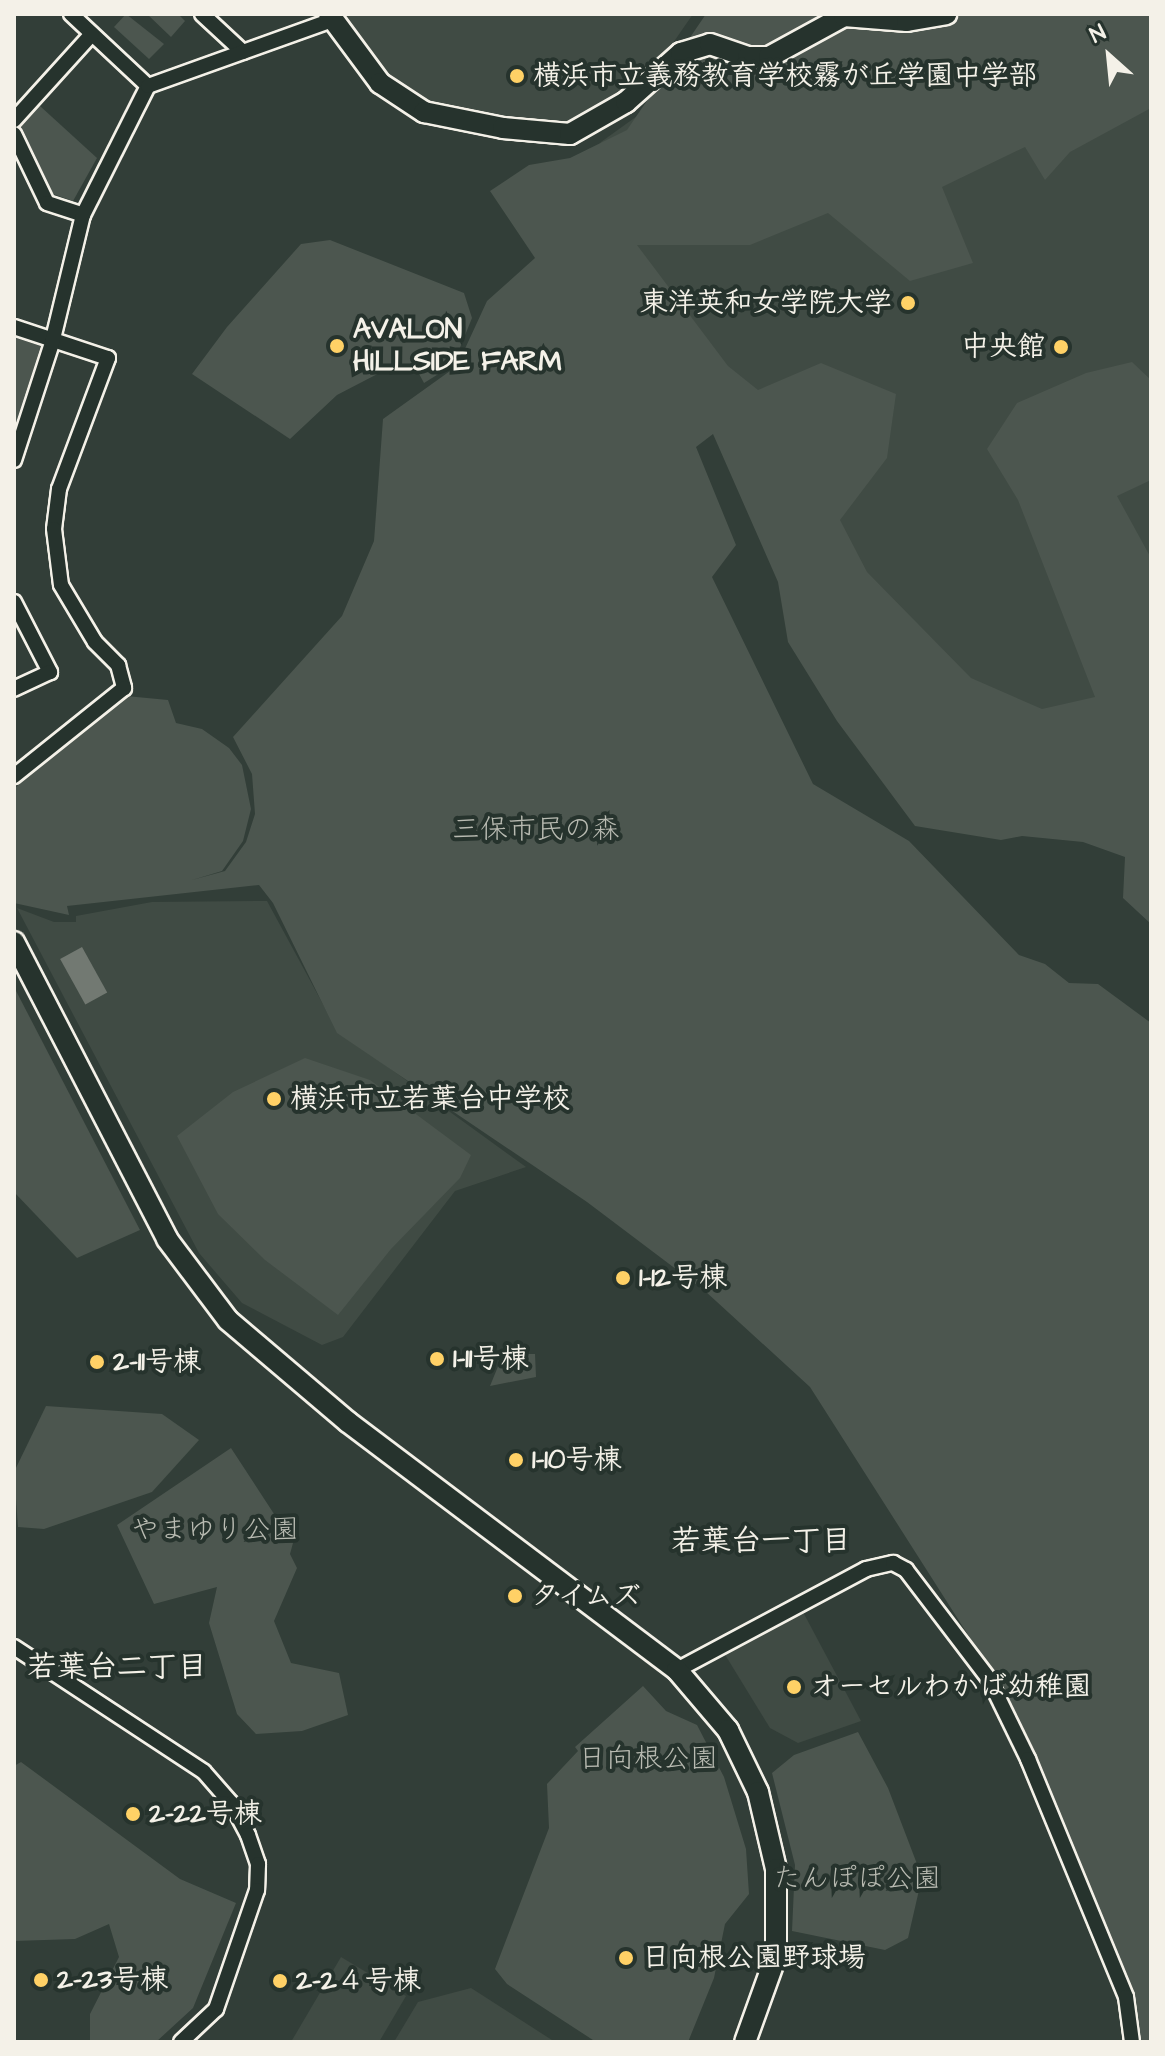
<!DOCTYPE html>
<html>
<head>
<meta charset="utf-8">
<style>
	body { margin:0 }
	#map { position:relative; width:1165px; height:2056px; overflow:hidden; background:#323e38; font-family:"Architects Daughter","Klee One",sans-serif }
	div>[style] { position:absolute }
	.built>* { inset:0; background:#404b44 }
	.green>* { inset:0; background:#4c564f }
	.water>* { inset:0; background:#727972; transform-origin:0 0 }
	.roads { filter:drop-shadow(2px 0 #f4f1e8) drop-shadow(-2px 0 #f4f1e8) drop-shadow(0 2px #f4f1e8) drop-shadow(0 -2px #f4f1e8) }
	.street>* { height:14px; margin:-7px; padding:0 7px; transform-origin:7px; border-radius:7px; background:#26332d }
	.secondary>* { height:20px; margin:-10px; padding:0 10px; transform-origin:10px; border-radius:10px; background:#26332d }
	.dots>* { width:22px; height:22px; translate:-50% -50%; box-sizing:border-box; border:4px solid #26332d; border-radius:50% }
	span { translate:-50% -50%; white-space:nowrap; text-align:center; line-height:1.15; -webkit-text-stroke:8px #26332d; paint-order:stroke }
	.poi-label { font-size:28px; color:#f4f1e8; font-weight:700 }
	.left { translate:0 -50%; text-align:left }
	.right { translate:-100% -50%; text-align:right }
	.park-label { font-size:28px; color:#b9bbb2 }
	.neighbourhood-label { font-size:30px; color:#f4f1e8; font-weight:700 }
	.frame { position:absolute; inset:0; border:16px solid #f4f1e8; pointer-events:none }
	.north { position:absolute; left:1069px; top:16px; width:80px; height:80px; -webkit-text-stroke:6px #26332d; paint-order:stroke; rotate:333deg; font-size:22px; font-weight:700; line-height:32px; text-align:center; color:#f4f1e8 }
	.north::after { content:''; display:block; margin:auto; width:28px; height:36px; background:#f4f1e8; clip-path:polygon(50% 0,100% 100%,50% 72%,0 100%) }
</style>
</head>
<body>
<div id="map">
	<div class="built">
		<div style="clip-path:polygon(693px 14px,655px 69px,569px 128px,428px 106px,394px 83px,369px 56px,345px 15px)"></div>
		<div style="clip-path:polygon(1151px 14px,1151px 739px,985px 714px,852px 589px,579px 171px,601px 142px,676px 88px)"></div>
		<div style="clip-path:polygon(267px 901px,337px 1030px,526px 1167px,455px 1191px,343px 1337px,322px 1345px,242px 1303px,199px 1253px,17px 908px,54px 922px,76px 922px,76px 916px,152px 902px)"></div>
		<div style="clip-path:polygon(803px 1612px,861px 1721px,798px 1743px,770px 1728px,724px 1653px)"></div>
		<div style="clip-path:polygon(341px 1957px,406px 1996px,379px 2042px,291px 2042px)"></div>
		<div style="clip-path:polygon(471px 1988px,555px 2042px,394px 2042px,418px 2002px)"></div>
	</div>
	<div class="green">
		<div style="clip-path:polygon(126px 14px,164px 44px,149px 59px,114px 27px)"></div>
		<div style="clip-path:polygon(147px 14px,178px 14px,185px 21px,171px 37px)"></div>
		<div style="clip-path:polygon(706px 14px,1151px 14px,1151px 108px,1070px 152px,1045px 180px,1025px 147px,942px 187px,973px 263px,910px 281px,828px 213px,750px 245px,637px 245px,728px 366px,758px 390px,821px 363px,896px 394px,887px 458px,840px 520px,867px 572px,971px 678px,1042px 709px,1095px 697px,1018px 500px,987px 449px,1017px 403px,1086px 373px,1132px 362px,1151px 380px,1151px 480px,1117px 496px,1151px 558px,1151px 924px,1123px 898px,1125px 857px,1083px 842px,1022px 836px,1001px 840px,915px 826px,837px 721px,788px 642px,778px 582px,713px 434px,696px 447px,736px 545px,712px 577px,813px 784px,909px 841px,1019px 955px,1045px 964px,1069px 983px,1098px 984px,1151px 1023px,1151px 2042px,1139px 2041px,1134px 1998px,1114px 1947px,1035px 1757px,993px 1674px,810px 1387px,705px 1291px,587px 1202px,337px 1033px,273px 903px,259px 885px,67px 906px,69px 915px,14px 903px,14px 789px,64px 742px,126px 696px,168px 700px,176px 723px,202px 729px,229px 748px,242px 765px,251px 809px,243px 841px,222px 871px,192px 880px,225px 871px,246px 842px,255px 814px,252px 774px,233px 737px,342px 616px,374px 541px,383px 419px,457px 366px,487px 301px,535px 258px,490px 191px,529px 165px,570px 158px,627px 130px)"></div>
		<div style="clip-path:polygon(40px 106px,97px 158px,73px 201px,53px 194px,20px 124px)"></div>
		<div style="clip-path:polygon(330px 240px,464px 293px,472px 318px,453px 365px,424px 383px,418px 372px,389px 368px,337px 395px,290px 439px,192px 374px,227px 327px,301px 244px)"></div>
		<div style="clip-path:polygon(14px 334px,41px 345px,15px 432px,14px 432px)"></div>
		<div style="clip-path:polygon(14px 987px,140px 1230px,77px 1258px,14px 1192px)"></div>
		<div style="clip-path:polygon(305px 1058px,370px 1080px,471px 1155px,460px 1178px,391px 1249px,338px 1315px,265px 1260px,218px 1214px,177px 1136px,233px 1092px)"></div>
		<div style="clip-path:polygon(513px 1354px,535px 1354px,536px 1377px,490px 1386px,499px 1364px)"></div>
		<div style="clip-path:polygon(46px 1406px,162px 1414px,199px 1440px,152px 1492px,44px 1529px,18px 1527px,14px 1472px)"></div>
		<div style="clip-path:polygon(231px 1448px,293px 1543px,290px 1554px,297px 1568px,274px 1621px,291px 1663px,339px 1673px,348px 1715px,302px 1731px,256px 1734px,237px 1714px,209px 1623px,217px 1587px,154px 1604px,117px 1525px)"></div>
		<div style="clip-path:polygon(643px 1686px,666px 1711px,697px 1725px,724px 1777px,746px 1849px,749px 1894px,725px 1924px,714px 1978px,688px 2042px,596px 2042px,507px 1984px,495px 1969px,549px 1828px,547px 1784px,578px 1751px,575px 1747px)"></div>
		<div style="clip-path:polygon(858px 1732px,888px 1788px,922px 1877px,908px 1938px,885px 1950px,792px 1931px,795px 1865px,772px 1773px,794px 1755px)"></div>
		<div style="clip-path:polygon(21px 1762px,180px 1879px,236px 1903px,193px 2008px,156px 2042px,90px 2042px,90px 2014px,119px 1957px,109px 1924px,75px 1939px,14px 1941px,14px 1766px)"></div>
	</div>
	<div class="water">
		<div style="left:82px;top:947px;width:52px;height:25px;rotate:61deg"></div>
	</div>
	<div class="roads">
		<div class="street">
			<div style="left:71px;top:14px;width:105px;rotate:43.1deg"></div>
			<div style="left:202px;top:14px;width:56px;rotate:42.8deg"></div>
			<div style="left:14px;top:120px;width:116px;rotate:-47.8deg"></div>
			<div style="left:14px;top:134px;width:76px;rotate:64.4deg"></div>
			<div style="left:47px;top:203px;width:38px;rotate:18deg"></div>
			<div style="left:14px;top:327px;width:99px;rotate:18.3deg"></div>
			<div style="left:108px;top:358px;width:140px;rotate:110.5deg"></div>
			<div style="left:59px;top:489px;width:40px;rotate:97.1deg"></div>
			<div style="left:54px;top:529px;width:56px;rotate:82.9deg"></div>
			<div style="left:61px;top:585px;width:66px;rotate:59.2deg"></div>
			<div style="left:95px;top:642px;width:33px;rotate:45deg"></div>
			<div style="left:118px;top:665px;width:24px;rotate:75deg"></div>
			<div style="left:124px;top:688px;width:141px;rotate:141.3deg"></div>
			<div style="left:14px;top:460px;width:123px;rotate:-72deg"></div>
			<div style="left:52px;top:343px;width:132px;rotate:-76.4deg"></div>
			<div style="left:83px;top:215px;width:144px;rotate:-63.3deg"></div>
			<div style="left:148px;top:86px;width:199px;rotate:-19.7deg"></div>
			<div style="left:14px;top:602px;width:79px;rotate:62.8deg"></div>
			<div style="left:50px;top:672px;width:40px;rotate:155deg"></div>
			<div style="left:14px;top:1647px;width:227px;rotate:33.3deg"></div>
			<div style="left:204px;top:1772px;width:41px;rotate:48.9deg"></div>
			<div style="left:231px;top:1803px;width:36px;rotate:62deg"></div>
			<div style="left:248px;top:1835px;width:31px;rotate:71deg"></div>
			<div style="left:258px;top:1864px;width:26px;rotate:92deg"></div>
			<div style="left:257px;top:1890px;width:126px;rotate:109deg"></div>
			<div style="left:216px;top:2009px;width:48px;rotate:136.7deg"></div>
			<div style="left:677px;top:1670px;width:214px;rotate:-28.1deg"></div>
			<div style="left:866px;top:1569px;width:28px;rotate:-13deg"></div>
			<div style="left:893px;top:1563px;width:15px;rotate:28deg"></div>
			<div style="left:906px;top:1570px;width:137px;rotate:52.7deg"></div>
			<div style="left:989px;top:1679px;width:89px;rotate:64deg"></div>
			<div style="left:1028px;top:1759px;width:257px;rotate:67.6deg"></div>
			<div style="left:1126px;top:1997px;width:45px;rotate:82.4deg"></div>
		</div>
		<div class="secondary">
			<div style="left:329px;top:14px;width:86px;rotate:53.5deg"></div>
			<div style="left:380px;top:83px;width:53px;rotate:33.4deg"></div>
			<div style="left:424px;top:112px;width:81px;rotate:11.4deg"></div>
			<div style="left:503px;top:128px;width:67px;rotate:5.1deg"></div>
			<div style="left:570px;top:134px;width:64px;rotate:-29.7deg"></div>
			<div style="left:626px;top:102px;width:74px;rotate:-41.7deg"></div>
			<div style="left:681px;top:53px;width:30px;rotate:-17deg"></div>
			<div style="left:710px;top:44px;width:40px;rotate:18.9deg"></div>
			<div style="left:748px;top:57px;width:21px"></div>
			<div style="left:769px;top:57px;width:85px;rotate:-28.7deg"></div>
			<div style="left:844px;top:16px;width:63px;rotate:4.5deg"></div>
			<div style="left:907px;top:21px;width:40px;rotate:-10deg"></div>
			<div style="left:14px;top:942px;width:334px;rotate:62.7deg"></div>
			<div style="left:167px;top:1239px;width:101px;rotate:53deg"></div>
			<div style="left:228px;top:1320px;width:157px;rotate:40.4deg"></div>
			<div style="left:348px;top:1422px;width:412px;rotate:37deg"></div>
			<div style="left:677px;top:1670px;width:79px;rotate:49.6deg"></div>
			<div style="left:728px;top:1730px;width:69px;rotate:64.2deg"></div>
			<div style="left:758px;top:1792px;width:79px;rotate:76.8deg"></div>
			<div style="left:776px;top:1869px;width:87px;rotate:90deg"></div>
			<div style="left:776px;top:1956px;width:91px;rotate:109.8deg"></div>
		</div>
	</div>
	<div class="dots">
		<div style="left:517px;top:76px;background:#ffd166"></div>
		<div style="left:908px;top:303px;background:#ffd166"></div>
		<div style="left:337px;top:346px;background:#ffd166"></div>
		<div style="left:1061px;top:347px;background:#ffd166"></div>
		<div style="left:274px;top:1099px;background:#ffd166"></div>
		<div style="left:623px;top:1278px;background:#ffd166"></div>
		<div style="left:437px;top:1359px;background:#ffd166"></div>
		<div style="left:97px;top:1362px;background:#ffd166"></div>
		<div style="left:516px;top:1460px;background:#ffd166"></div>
		<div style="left:515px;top:1596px;background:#ffd166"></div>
		<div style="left:794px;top:1687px;background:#ffd166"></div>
		<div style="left:133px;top:1814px;background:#ffd166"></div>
		<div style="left:626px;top:1958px;background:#ffd166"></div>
		<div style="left:41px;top:1980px;background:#ffd166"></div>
		<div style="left:280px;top:1981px;background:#ffd166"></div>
	</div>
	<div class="poi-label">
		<span class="left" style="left:533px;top:76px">横浜市立義務教育学校霧が丘学園中学部</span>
		<span class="right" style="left:892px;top:303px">東洋英和女学院大学</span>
		<span class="left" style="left:353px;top:346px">AVALON<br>HILLSIDE FARM</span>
		<span class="right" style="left:1045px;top:347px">中央館</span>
		<span class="left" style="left:290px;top:1099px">横浜市立若葉台中学校</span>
		<span class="left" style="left:639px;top:1278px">1-12号棟</span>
		<span class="left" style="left:453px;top:1359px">1-11号棟</span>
		<span class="left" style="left:113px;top:1362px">2-11号棟</span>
		<span class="left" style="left:532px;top:1460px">1-10号棟</span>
		<span class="left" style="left:531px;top:1596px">タイムズ</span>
		<span class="left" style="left:810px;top:1687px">オーセルわかば幼稚園</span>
		<span class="left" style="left:149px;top:1814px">2-22号棟</span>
		<span class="left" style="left:642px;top:1958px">日向根公園野球場</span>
		<span class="left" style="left:57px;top:1980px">2-23号棟</span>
		<span class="left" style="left:296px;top:1981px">2-2４号棟</span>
	</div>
	<div class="park-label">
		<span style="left:536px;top:830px">三保市民の森</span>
		<span style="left:215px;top:1530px">やまゆり公園</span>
		<span style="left:648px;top:1759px">日向根公園</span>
		<span style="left:857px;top:1879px">たんぽぽ公園</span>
	</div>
	<div class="neighbourhood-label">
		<span style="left:761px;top:1541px">若葉台一丁目</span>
		<span style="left:117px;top:1667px">若葉台二丁目</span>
	</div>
	<div class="frame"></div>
	<div class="north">N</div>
</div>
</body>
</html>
